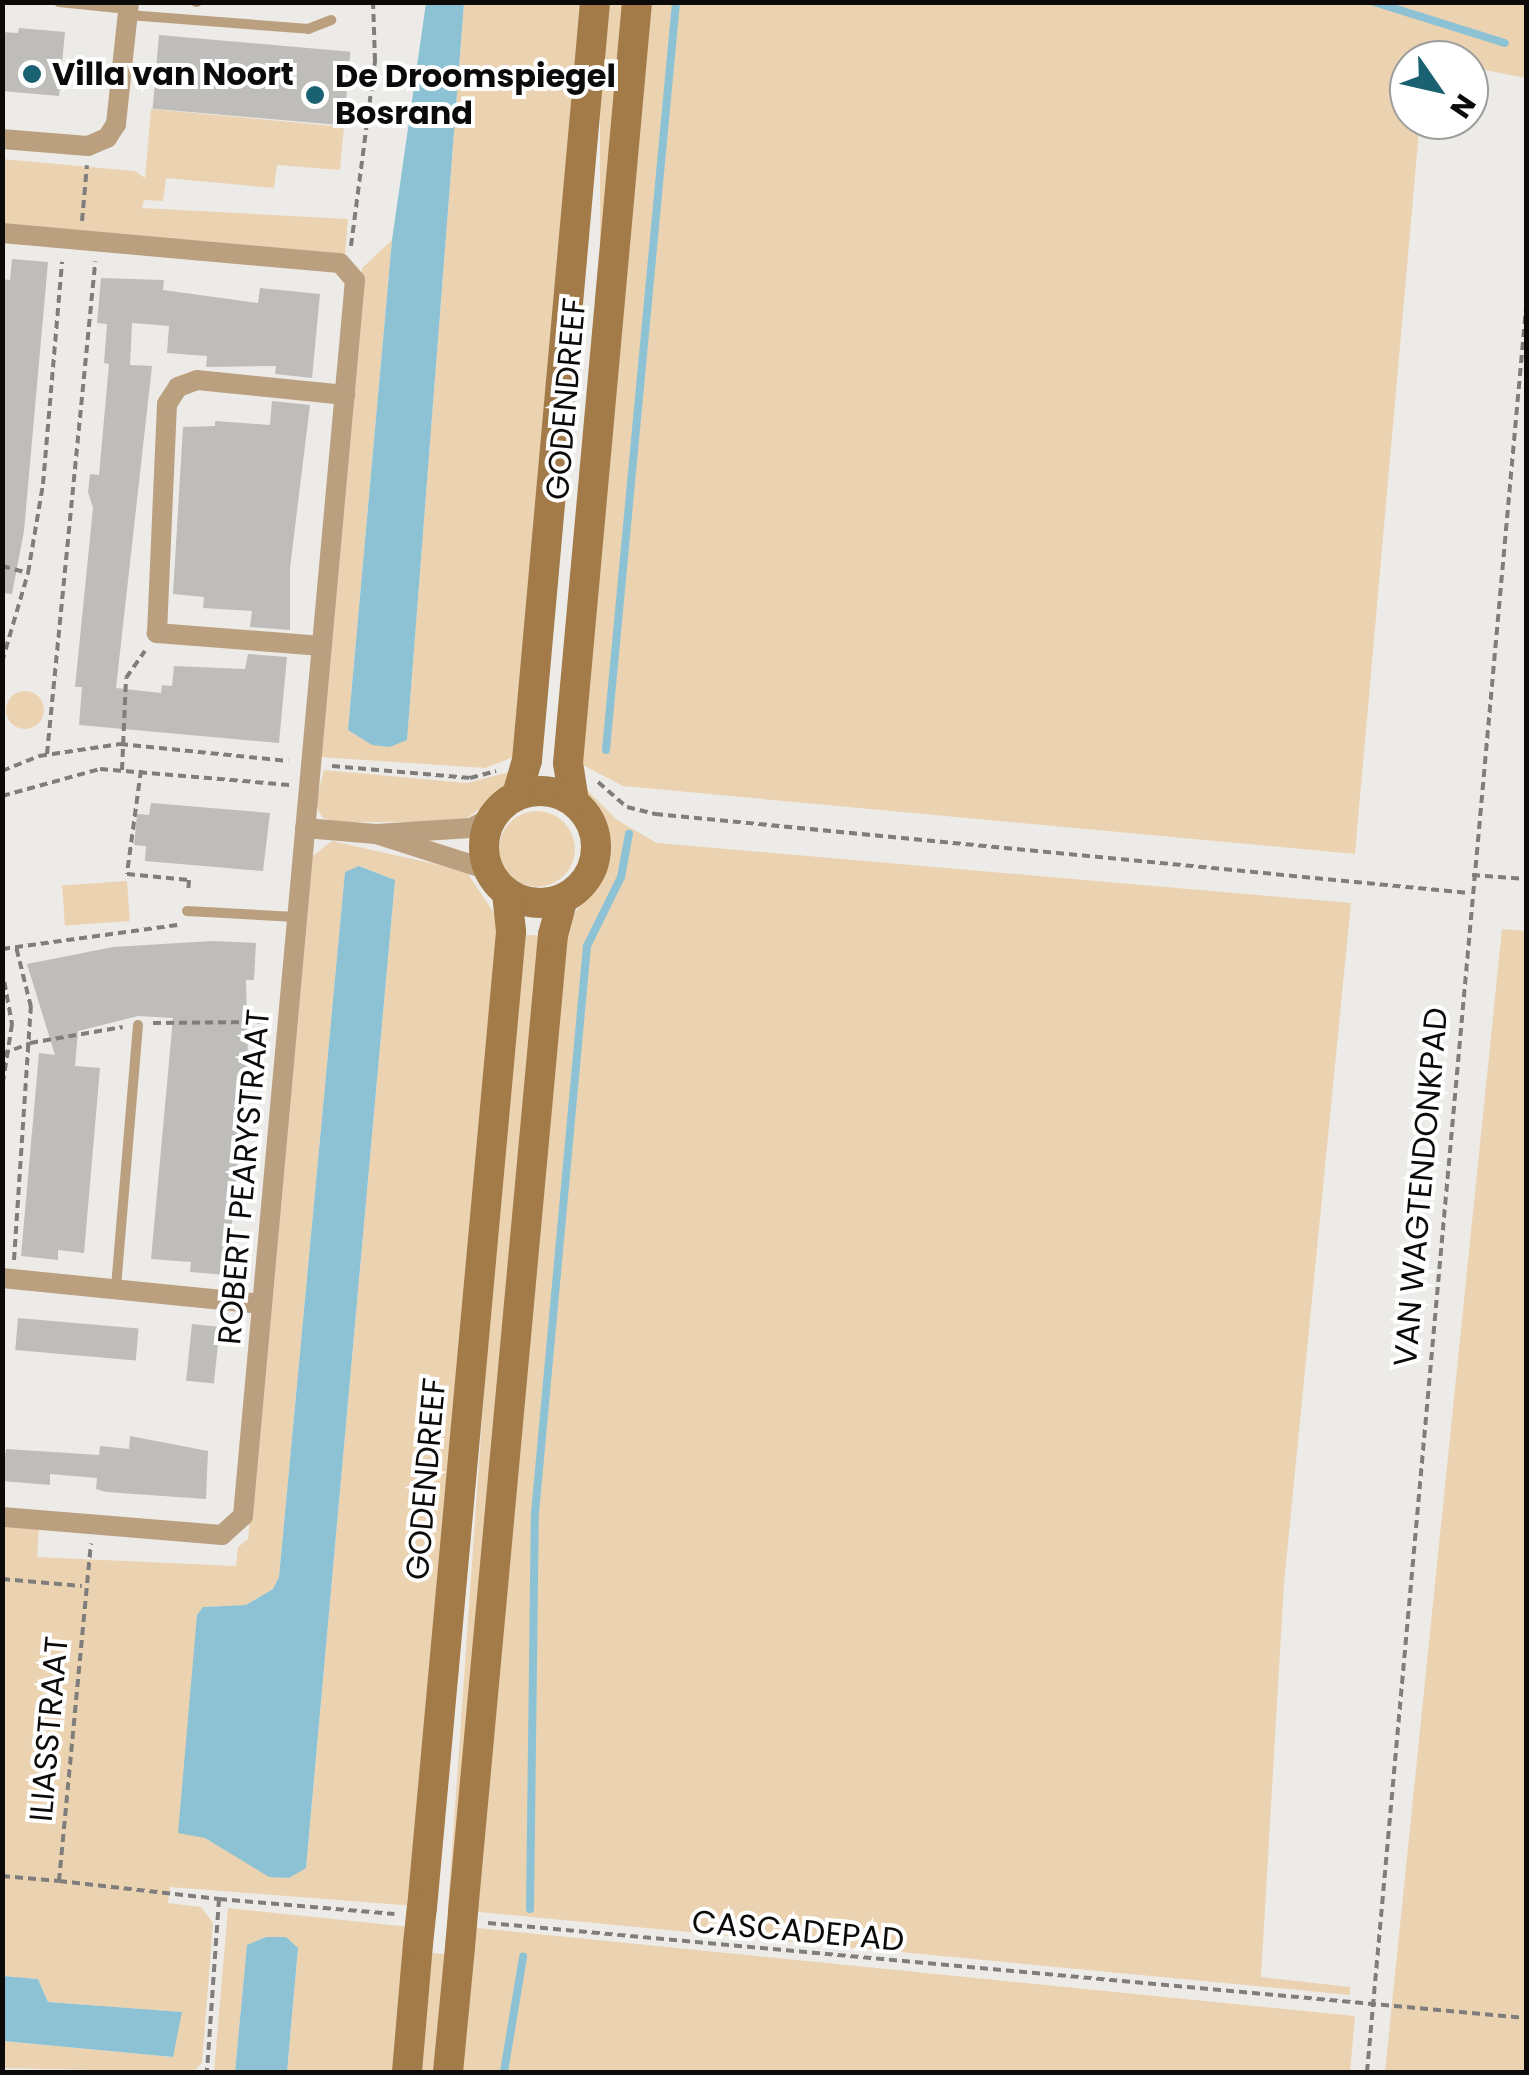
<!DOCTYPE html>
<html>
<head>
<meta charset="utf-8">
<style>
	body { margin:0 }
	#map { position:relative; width:1529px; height:2075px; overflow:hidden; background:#edebe8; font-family:Poppins,sans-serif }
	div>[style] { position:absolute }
	.green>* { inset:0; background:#ebd3b2; transform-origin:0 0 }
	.round { border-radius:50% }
	.water>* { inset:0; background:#8dc2d4 }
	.stream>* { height:8px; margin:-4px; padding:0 4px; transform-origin:4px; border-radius:4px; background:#8dc2d4 }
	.building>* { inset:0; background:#bfbdba; transform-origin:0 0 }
	.path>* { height:4px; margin-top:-2px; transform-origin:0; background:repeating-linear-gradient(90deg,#807e7c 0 8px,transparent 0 13px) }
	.lane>* { height:10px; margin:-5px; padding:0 5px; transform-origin:5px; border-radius:5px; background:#bba080 }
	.street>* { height:20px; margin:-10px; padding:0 10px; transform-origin:10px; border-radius:10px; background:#bba080 }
	.secondary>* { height:30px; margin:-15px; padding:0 15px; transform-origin:15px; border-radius:15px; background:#a27b49 }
	.secondary>.ring { margin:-15px; padding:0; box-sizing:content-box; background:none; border:30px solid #a27b49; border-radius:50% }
	.secondary-bridge>* { height:30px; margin:-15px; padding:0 15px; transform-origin:15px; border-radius:15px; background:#a27b49 }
	.dots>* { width:28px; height:28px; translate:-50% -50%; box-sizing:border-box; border:5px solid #fff; border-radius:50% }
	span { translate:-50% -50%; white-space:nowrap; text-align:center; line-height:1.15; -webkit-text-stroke:8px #fff; paint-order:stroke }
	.poi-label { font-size:32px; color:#0c0b0a; font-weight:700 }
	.left { translate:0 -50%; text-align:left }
	.street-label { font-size:32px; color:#0c0b0a }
	.frame { position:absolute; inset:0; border:5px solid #0c0b0a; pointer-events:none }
	.north { position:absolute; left:1389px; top:40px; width:100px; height:100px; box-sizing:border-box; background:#fff; border:2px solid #9e9d9d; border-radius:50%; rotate:124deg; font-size:28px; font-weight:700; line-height:40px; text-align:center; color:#0c0b0a }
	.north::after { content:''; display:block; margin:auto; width:35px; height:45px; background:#1a6172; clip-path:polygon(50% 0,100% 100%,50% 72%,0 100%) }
</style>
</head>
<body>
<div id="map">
	<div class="green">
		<div style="clip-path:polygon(464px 3px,586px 3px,519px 755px,485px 768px,319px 757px,362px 268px,392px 240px,348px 730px,372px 745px,407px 739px)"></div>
		<div style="left:600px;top:3px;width:28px;height:740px"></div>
		<div style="clip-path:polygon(641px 3px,1526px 3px,1526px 78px,1469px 67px,1469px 60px,1409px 60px,1409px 120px,1420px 120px,1355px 854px,623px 786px,575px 761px)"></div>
		<div style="clip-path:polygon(151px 109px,344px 127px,340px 170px,277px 165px,274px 188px,166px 178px,163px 201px,144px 200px,142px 208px,348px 219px,345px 255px,3px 225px,2px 159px,135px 171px,145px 178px)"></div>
		<div class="round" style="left:6px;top:691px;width:38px;height:38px"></div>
		<div style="clip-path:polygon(324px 770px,467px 783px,509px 772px,505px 792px,461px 822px,338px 822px,323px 818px,315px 805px)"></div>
		<div style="clip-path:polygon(582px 785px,617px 820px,657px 843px,1351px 903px,1284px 1584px,1261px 1977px,1350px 1987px,1350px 1995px,469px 1911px,559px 935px,596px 883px,607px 852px,602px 822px)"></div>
		<div class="round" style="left:499px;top:811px;width:76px;height:76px"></div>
		<div style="clip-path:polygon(evenodd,332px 841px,466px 871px,500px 922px,415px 1906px,170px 1887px,168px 1903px,201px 1907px,213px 1923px,202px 2063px,193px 2072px,3px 2068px,3px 2041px,172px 2057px,181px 2012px,48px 2002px,38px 1979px,3px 1976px,2px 1525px,39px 1529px,37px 1557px,236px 1566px,238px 1547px,248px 1539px,309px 859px,332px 841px,360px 866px,395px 880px,306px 1868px,255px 1865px,205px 1838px,203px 1607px,246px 1605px,273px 1589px,279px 1577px,345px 873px,360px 866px)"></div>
		<div style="left:127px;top:881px;width:40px;height:65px;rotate:86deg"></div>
		<div style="clip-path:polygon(1502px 929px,1526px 931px,1526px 2072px,1385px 2072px)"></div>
		<div style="left:516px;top:934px;width:28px;height:977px;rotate:4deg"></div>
		<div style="clip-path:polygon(228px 1908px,410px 1927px,398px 2072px,287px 2072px,298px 1948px,286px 1937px,266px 1937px,247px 1946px,235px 2072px,214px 2072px)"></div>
		<div style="clip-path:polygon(468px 1927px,1355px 2016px,1350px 2072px,456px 2072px)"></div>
		<div style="left:424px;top:1952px;width:28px;height:121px;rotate:6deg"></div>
	</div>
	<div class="water">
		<div style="clip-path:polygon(426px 3px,464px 3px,407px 740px,390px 747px,372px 745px,348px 730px,392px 240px)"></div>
		<div style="clip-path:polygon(359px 866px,395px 880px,306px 1868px,289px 1878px,269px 1877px,205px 1838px,178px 1833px,197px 1615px,203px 1607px,246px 1605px,273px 1589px,279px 1577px,345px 872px)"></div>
		<div style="clip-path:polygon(266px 1937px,286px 1937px,298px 1948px,287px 2072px,235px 2072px,247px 1945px)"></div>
		<div style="clip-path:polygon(3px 1976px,38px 1979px,48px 2002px,182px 2012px,173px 2057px,3px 2041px)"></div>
	</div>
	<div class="stream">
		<div style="left:1374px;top:2px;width:137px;rotate:17.4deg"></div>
		<div style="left:606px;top:750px;width:751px;rotate:-84.65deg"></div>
		<div style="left:530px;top:1909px;width:396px;rotate:-89.3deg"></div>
		<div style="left:535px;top:1513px;width:569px;rotate:-84.76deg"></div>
		<div style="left:587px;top:946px;width:77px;rotate:-63.8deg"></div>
		<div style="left:621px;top:877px;width:44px;rotate:-79.5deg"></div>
		<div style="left:504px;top:2072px;width:117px;rotate:-80.6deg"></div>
	</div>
	<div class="building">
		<div style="clip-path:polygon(19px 28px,65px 32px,59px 96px,2px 91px,2px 32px,18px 33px)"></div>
		<div style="left:159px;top:35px;width:192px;height:74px;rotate:5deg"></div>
		<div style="clip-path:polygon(12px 259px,48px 262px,24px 531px,12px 594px,2px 593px,2px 279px,10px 280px)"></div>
		<div style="clip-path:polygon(101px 278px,164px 280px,163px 290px,258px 303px,260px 288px,320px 294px,312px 378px,275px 374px,276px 366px,206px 367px,207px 356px,167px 353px,169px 326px,132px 323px,130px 365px,152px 366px,116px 688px,161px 693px,162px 685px,172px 686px,174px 666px,245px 669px,248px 654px,287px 657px,279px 743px,79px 725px,82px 687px,75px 687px,93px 508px,88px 492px,90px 474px,99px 475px,109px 364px,104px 363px,107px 324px,97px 323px)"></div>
		<div style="clip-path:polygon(272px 401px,310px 405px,290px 568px,290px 630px,250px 627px,252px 611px,203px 608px,204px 597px,173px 594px,183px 427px,215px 426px,215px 421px,270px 425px)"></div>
		<div style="clip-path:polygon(151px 803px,270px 813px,263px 871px,145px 861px,146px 846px,134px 845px,135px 835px,137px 814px,149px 815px)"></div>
		<div style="clip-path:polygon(212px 941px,256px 943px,254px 980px,246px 980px,248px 1055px,227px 1275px,190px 1272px,191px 1262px,151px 1259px,173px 1018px,138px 1016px,78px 1031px,75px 1066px,100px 1068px,84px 1253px,58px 1250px,58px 1260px,21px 1256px,39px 1053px,55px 1055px,27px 964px,113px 947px)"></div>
		<div style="left:18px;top:1318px;width:121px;height:32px;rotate:5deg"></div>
		<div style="left:192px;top:1324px;width:28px;height:57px;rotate:6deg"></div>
		<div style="clip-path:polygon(130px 1436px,208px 1451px,206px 1499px,106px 1492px,96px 1489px,97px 1478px,50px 1474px,50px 1485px,2px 1481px,6px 1449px,99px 1455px,100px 1446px,129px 1449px)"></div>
	</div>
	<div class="path">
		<div style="left:82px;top:221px;width:56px;rotate:-84.9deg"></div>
		<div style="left:351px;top:246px;width:187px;rotate:-82.6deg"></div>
		<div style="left:375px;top:61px;width:59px;rotate:-91.9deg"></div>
		<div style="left:2px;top:566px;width:27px;rotate:15deg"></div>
		<div style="left:2px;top:662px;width:93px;rotate:-73.7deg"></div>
		<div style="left:28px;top:573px;width:90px;rotate:-80.4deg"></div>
		<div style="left:43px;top:484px;width:223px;rotate:-85.1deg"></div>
		<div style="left:47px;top:754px;width:495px;rotate:-84.4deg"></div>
		<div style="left:332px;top:766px;width:139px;rotate:5deg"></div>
		<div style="left:470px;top:778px;width:27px;rotate:-15deg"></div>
		<div style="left:122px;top:770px;width:92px;rotate:-87.5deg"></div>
		<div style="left:126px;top:678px;width:33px;rotate:-55deg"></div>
		<div style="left:141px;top:770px;width:105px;rotate:97.7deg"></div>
		<div style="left:127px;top:874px;width:62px;rotate:5.5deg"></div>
		<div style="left:189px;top:880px;width:13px;rotate:94deg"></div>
		<div style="left:2px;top:771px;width:40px;rotate:-22deg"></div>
		<div style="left:39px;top:756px;width:82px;rotate:-8.4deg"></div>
		<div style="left:120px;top:744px;width:169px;rotate:5.8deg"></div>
		<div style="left:598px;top:782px;width:38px;rotate:41deg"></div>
		<div style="left:627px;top:807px;width:29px;rotate:14deg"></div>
		<div style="left:655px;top:814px;width:818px;rotate:5.54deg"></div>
		<div style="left:2px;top:796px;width:102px;rotate:-15.4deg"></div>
		<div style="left:100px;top:769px;width:190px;rotate:4.8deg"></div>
		<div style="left:1472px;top:875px;width:54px;rotate:4.2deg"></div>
		<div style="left:2px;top:949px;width:177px;rotate:-7.8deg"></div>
		<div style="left:2px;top:969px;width:56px;rotate:79.7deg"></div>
		<div style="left:12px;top:1024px;width:65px;rotate:98.9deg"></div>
		<div style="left:153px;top:1023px;width:115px;rotate:-0.5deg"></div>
		<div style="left:2px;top:1054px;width:30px;rotate:-21deg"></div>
		<div style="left:30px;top:1043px;width:94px;rotate:-9.8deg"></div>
		<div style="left:14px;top:1260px;width:254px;rotate:-86.2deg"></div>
		<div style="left:31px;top:1007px;width:62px;rotate:-104deg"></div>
		<div style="left:2px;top:1579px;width:80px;rotate:5deg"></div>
		<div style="left:2px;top:1876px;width:57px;rotate:5deg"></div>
		<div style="left:59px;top:1881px;width:339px;rotate:-84.6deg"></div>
		<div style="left:59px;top:1881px;width:161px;rotate:6.4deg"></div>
		<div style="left:219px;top:1899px;width:173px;rotate:94deg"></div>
		<div style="left:219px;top:1899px;width:176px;rotate:4.9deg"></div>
		<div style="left:488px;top:1923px;width:1042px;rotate:5.23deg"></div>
		<div style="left:1367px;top:2072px;width:1772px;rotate:-84.85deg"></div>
	</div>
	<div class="lane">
		<div style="left:59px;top:2px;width:69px;rotate:5.8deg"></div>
		<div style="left:196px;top:2px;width:1px"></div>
		<div style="left:128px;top:15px;width:181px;rotate:4.4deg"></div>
		<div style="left:308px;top:29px;width:25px;rotate:-21deg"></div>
		<div style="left:187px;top:911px;width:109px;rotate:3.2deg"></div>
		<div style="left:116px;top:1287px;width:263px;rotate:-85.2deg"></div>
	</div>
	<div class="street">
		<div style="left:2px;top:139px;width:86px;rotate:4.7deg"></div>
		<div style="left:88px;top:146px;width:21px;rotate:-23deg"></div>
		<div style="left:107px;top:138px;width:17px;rotate:-57deg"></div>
		<div style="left:116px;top:124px;width:123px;rotate:-83.9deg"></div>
		<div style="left:2px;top:233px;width:339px;rotate:5.1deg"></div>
		<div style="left:340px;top:263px;width:23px;rotate:49deg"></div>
		<div style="left:355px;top:280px;width:1241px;rotate:95.18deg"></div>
		<div style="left:243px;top:1516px;width:28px;rotate:138deg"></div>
		<div style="left:222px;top:1535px;width:221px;rotate:-175.3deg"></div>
		<div style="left:322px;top:646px;width:166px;rotate:-175.5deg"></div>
		<div style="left:157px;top:633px;width:229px;rotate:-87.5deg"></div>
		<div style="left:167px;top:404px;width:20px;rotate:-57deg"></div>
		<div style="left:178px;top:387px;width:20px;rotate:-20deg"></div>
		<div style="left:197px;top:380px;width:149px;rotate:5.8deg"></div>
		<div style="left:305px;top:828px;width:71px;rotate:4.8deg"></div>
		<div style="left:376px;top:834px;width:95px;rotate:-3.6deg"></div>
		<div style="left:471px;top:828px;width:24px;rotate:-28deg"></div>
		<div style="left:376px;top:834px;width:119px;rotate:17.7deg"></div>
		<div style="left:2px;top:1278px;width:261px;rotate:5.7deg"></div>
	</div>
	<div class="secondary">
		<div class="ring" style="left:484px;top:791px;width:82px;height:82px"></div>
		<div style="left:517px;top:795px;width:36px;rotate:-74deg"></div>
		<div style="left:527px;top:760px;width:761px;rotate:-84.87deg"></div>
		<div style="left:574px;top:801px;width:38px;rotate:-99deg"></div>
		<div style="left:568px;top:763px;width:764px;rotate:-84.82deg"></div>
		<div style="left:422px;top:1908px;width:981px;rotate:-84.79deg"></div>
		<div style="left:511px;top:931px;width:38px;rotate:-96deg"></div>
		<div style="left:463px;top:1912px;width:981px;rotate:-84.74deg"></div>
		<div style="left:553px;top:935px;width:38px;rotate:-75deg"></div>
		<div style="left:407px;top:2072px;width:128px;rotate:-85.1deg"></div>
		<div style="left:448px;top:2072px;width:126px;rotate:-84.5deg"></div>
	</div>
	<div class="secondary-bridge">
		<div style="left:418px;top:1944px;width:36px;rotate:-84deg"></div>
		<div style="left:460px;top:1947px;width:35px;rotate:-85deg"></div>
	</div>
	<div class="dots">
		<div style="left:32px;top:74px;background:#1a6172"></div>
		<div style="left:315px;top:95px;background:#1a6172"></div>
	</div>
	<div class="poi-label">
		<span class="left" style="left:52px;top:74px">Villa van Noort</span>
		<span class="left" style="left:335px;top:95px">De Droomspiegel<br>Bosrand</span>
	</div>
	<div class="street-label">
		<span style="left:566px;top:399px;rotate:-85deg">GODENDREEF</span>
		<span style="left:244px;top:1177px;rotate:-85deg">ROBERT PEARYSTRAAT</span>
		<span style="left:1421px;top:1187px;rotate:-85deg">VAN WAGTENDONKPAD</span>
		<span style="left:426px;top:1479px;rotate:-85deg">GODENDREEF</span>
		<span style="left:49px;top:1729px;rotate:-85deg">ILIASSTRAAT</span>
		<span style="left:798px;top:1931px;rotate:5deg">CASCADEPAD</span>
	</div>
	<div class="frame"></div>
	<div class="north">N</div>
</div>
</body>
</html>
